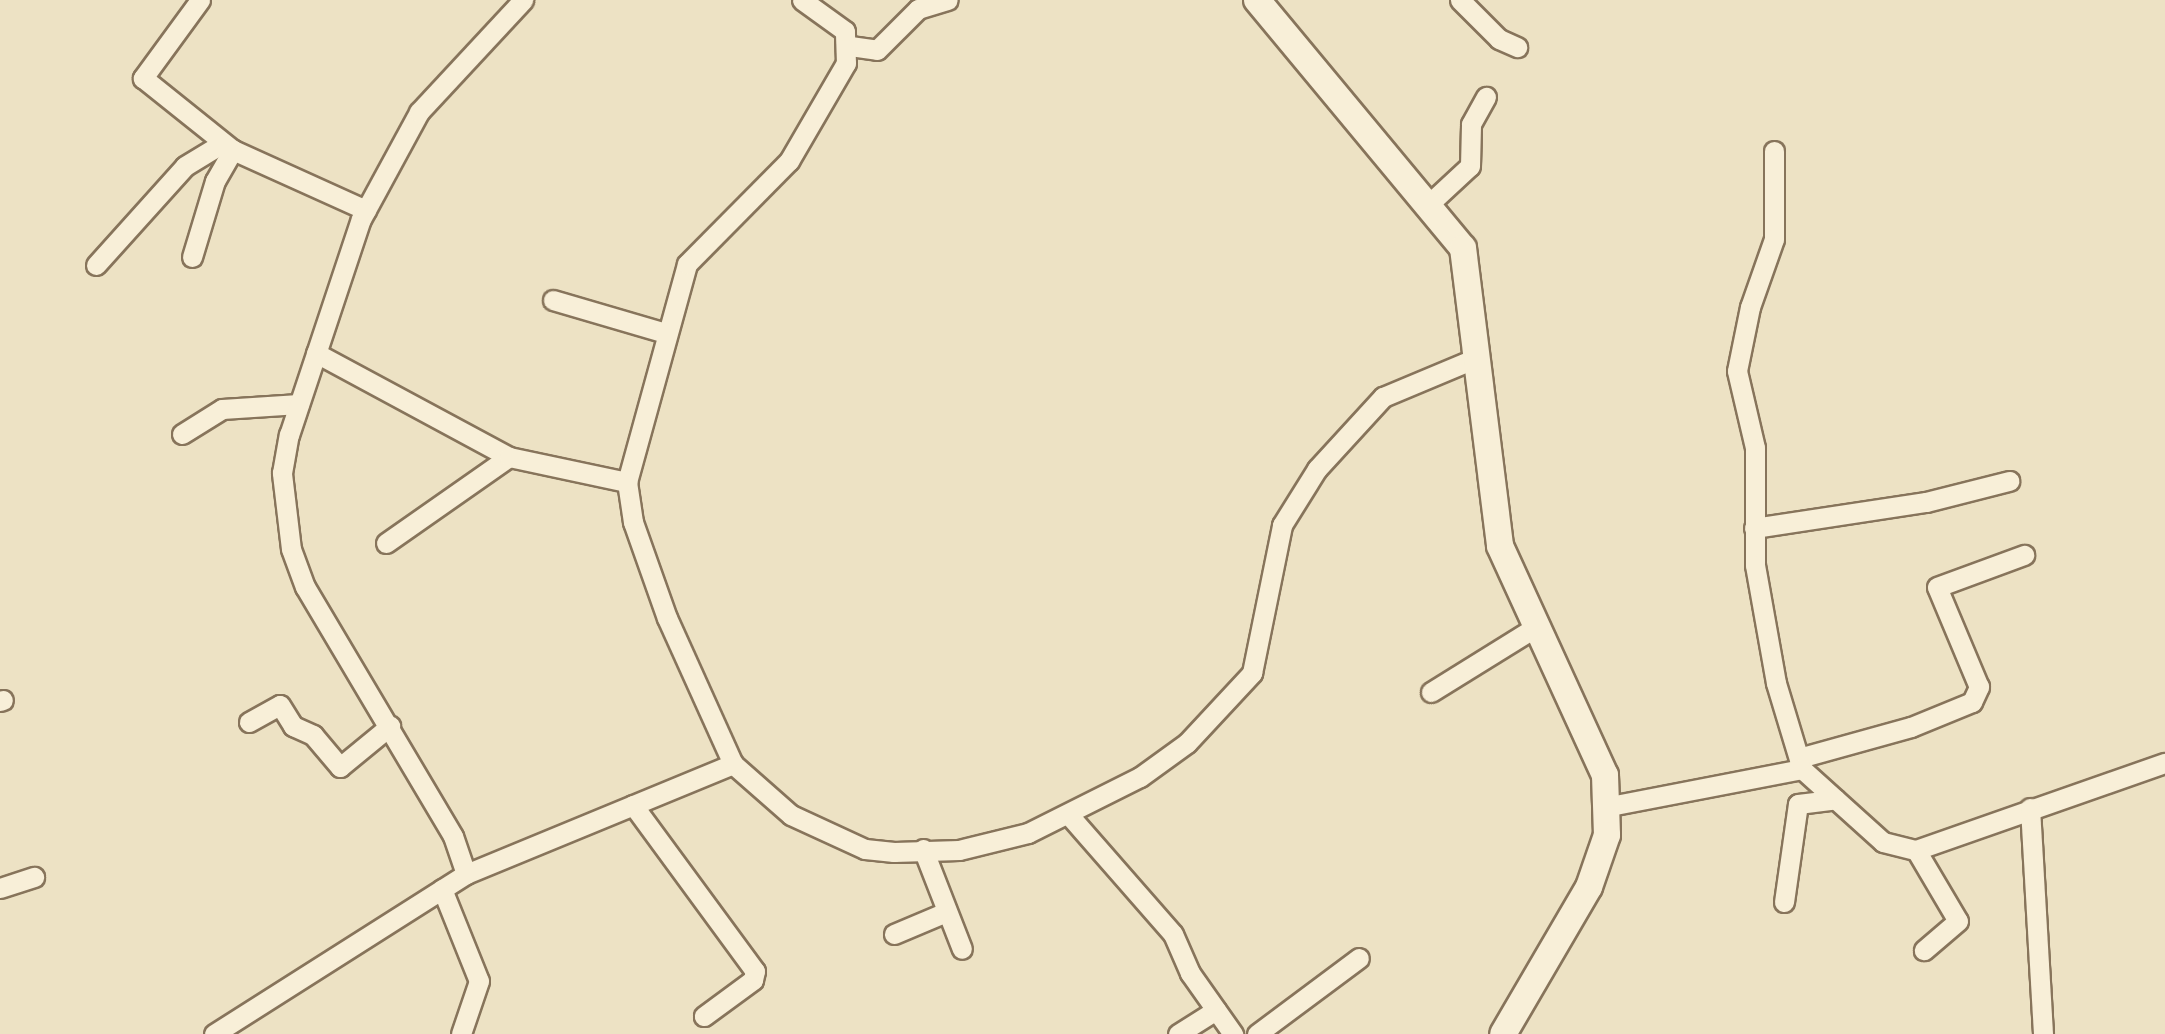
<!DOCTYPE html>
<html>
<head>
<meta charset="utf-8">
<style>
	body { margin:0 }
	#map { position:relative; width:2165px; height:1034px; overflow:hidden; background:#ede2c4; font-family:Spectral,serif }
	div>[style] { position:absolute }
	.roads { filter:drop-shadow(2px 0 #87745b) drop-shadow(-2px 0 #87745b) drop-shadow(0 2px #87745b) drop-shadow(0 -2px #87745b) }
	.street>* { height:19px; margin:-9.5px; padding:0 9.5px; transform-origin:9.5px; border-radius:9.5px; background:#f8efd8 }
	.secondary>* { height:26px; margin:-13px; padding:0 13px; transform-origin:13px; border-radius:13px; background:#f8efd8 }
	span { translate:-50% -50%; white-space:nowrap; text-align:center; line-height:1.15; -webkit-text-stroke:5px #f4ecd4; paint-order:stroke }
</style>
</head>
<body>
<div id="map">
	<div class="roads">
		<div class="street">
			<div style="left:200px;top:0;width:97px;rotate:126.2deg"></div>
			<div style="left:143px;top:78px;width:115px;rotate:38.7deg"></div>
			<div style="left:233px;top:150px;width:146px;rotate:24.3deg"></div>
			<div style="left:1460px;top:0;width:55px;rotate:45deg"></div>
			<div style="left:1499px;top:39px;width:20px;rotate:24deg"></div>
			<div style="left:850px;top:46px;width:27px;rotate:8deg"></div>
			<div style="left:877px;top:50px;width:58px;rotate:-45deg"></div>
			<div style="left:918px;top:9px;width:31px;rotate:-17deg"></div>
			<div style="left:1774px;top:151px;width:88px;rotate:90deg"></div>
			<div style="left:1774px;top:239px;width:72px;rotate:109.4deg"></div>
			<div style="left:1750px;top:307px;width:65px;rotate:101.5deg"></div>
			<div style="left:1737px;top:371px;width:79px;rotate:76.8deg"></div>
			<div style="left:1755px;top:448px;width:117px;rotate:90deg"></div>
			<div style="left:1755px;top:565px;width:120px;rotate:79.9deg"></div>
			<div style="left:1776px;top:683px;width:90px;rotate:73.2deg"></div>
			<div style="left:1430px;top:203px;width:54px;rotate:-42.8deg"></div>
			<div style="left:1470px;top:166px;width:42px;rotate:-88.6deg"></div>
			<div style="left:1471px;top:124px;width:31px;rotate:-61deg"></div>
			<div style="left:192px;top:257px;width:79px;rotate:-73.2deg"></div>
			<div style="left:215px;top:181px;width:36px;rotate:-60deg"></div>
			<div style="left:96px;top:265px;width:133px;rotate:-48deg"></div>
			<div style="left:185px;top:166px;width:44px;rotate:-31.2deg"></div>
			<div style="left:553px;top:300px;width:118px;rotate:16.3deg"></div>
			<div style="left:316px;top:353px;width:219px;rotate:28.3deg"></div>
			<div style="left:182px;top:434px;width:47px;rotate:-32deg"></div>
			<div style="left:222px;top:409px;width:77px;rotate:-3.7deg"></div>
			<div style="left:1754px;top:528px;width:174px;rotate:-8.6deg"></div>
			<div style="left:1926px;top:502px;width:86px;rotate:-14.2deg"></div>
			<div style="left:386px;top:543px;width:150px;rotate:-35deg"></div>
			<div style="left:509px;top:457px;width:121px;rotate:12deg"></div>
			<div style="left:1431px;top:692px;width:123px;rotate:-31.8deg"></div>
			<div style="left:0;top:701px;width:3px;rotate:-18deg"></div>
			<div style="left:249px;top:722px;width:35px;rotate:-29deg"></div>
			<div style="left:280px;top:705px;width:25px;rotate:58deg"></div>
			<div style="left:293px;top:726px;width:22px;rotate:24deg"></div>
			<div style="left:313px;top:735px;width:42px;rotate:49.8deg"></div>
			<div style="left:340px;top:767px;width:65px;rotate:-39.4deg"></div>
			<div style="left:1799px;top:758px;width:116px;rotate:-15.5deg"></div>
			<div style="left:1911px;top:727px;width:66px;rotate:-22.3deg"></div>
			<div style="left:1972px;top:702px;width:17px;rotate:-65deg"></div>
			<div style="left:1979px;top:687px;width:108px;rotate:-112.8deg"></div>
			<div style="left:1937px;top:587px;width:93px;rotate:-20.2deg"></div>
			<div style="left:733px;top:764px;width:160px;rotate:-114.3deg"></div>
			<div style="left:667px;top:618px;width:102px;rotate:-109.5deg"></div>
			<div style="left:633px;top:522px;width:40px;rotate:-98.5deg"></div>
			<div style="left:627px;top:482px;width:226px;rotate:-74.6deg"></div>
			<div style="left:687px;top:264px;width:145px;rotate:-45.3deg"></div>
			<div style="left:789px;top:161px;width:113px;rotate:-59.8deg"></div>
			<div style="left:846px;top:63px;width:32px;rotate:-92deg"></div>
			<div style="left:845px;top:31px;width:53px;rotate:-144.2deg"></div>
			<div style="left:633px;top:805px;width:206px;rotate:53.7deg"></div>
			<div style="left:755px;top:971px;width:9px;rotate:103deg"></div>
			<div style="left:753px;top:980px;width:61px;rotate:143.7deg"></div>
			<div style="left:1610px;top:806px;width:196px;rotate:-10.9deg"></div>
			<div style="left:1802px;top:769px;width:109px;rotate:42deg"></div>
			<div style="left:1883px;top:842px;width:34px;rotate:14deg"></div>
			<div style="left:1916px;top:850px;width:264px;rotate:-19.3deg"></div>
			<div style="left:2030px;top:808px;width:226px;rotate:86.7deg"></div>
			<div style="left:1068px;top:814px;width:159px;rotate:48.8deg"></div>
			<div style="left:1173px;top:934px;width:43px;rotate:66.4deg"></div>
			<div style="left:1190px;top:973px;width:75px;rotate:54.8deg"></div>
			<div style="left:923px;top:849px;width:107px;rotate:68.7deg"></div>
			<div style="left:1916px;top:850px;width:82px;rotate:59.4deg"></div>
			<div style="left:1958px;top:921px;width:45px;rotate:139.5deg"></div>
			<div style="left:466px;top:874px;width:40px;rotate:-108.9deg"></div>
			<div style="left:453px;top:836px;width:290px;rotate:-120.7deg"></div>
			<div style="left:305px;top:587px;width:40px;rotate:-110.2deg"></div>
			<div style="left:291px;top:549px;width:77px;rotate:-96.8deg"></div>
			<div style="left:282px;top:473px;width:39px;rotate:-80deg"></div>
			<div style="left:289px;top:435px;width:228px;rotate:-71.6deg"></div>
			<div style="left:361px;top:219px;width:122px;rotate:-61.5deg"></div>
			<div style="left:419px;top:112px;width:153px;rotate:-47.1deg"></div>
			<div style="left:0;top:888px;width:36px;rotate:-18deg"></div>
			<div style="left:442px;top:889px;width:99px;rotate:68.1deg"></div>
			<div style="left:479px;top:981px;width:56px;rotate:108.8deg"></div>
			<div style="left:1784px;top:902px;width:99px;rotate:-81.9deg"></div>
			<div style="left:1798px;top:804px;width:38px;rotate:-7deg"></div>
			<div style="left:894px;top:934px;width:56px;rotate:-22.9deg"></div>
			<div style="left:214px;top:1034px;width:299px;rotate:-32.4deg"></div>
			<div style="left:466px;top:874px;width:289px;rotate:-22.4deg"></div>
			<div style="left:733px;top:764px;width:77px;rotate:41.3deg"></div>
			<div style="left:791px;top:815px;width:81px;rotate:24.7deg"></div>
			<div style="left:865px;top:849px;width:29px;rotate:6deg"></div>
			<div style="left:894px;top:852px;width:65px;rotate:-1.8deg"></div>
			<div style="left:959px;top:850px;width:71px;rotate:-13.8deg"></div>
			<div style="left:1028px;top:833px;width:125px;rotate:-26.6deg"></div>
			<div style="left:1140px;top:777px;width:58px;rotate:-35.9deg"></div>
			<div style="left:1187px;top:743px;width:96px;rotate:-47.1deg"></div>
			<div style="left:1252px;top:673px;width:151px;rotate:-78.5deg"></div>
			<div style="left:1282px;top:525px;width:66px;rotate:-58deg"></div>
			<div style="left:1317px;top:469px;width:98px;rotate:-47.5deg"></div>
			<div style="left:1383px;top:397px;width:99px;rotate:-22.7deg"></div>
			<div style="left:1178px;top:1034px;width:45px;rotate:-32.3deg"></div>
			<div style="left:1257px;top:1034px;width:127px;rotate:-36.7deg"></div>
		</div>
		<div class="secondary">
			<div style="left:1257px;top:0;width:322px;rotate:50.3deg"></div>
			<div style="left:1463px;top:248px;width:300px;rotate:82.9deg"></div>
			<div style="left:1500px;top:546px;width:252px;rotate:65.4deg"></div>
			<div style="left:1605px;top:775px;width:60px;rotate:88.1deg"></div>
			<div style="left:1607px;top:835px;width:55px;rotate:109.1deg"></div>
			<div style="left:1589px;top:887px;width:170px;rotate:120.3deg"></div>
		</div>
	</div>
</div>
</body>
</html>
